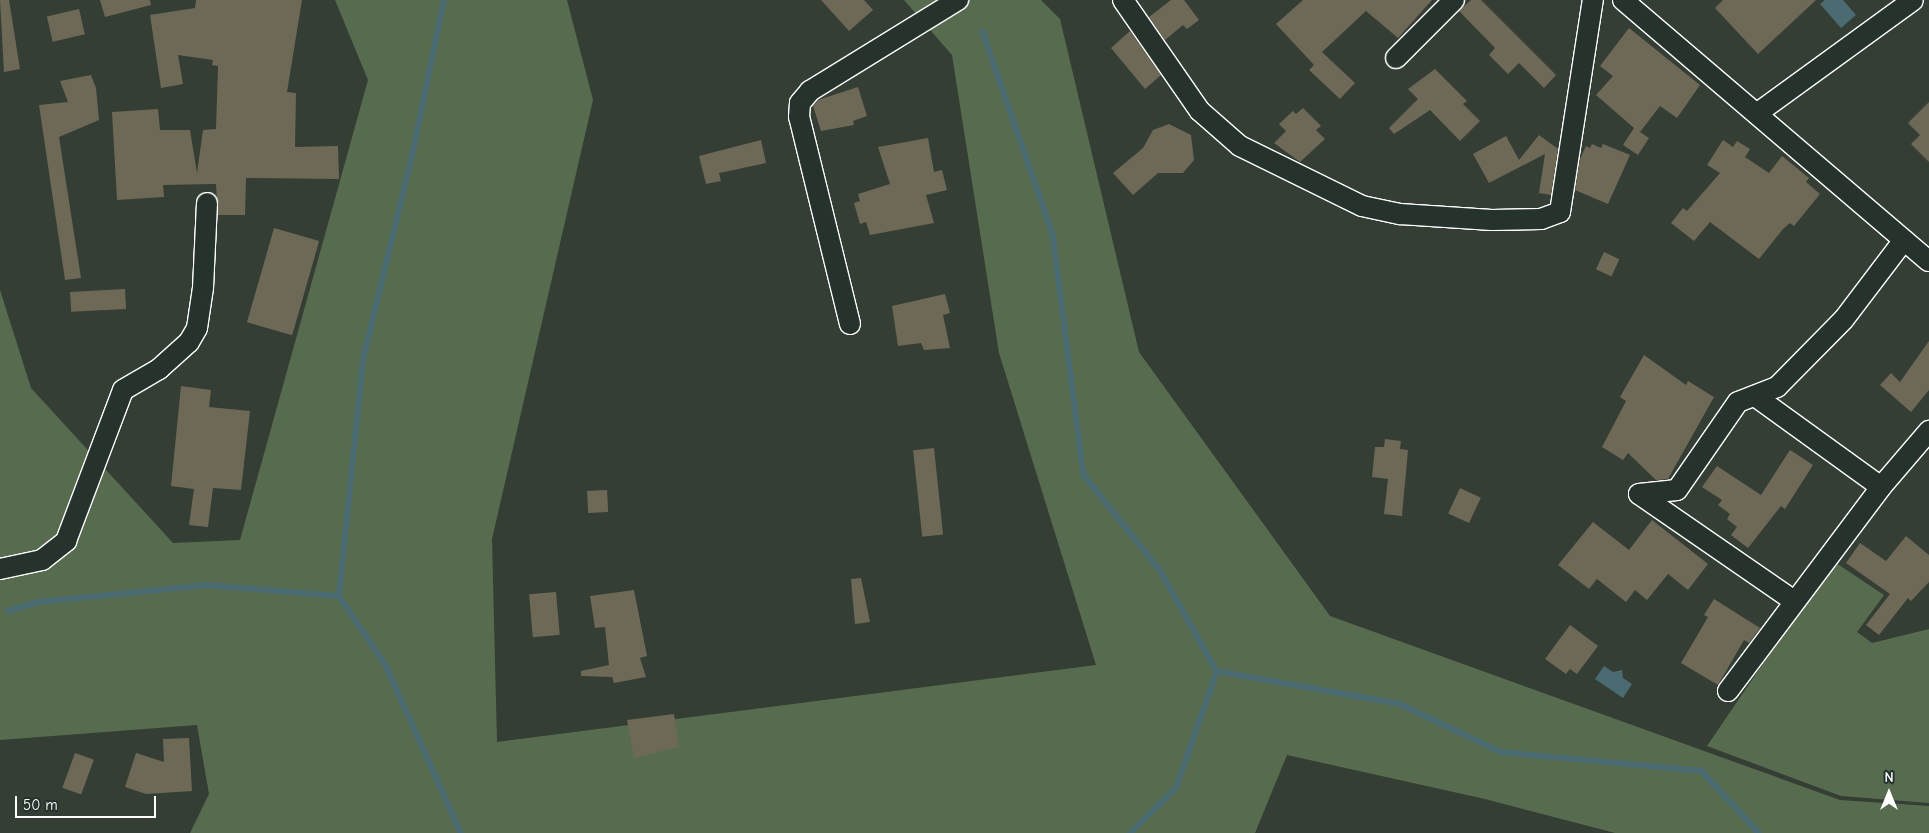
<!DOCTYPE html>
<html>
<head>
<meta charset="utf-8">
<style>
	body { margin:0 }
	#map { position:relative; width:1929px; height:833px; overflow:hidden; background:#343e35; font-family:"Comic Neue",sans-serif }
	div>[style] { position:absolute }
	.green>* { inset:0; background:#576c4f }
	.water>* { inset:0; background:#4b6b72 }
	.stream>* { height:5.5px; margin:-2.75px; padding:0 2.75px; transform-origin:2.75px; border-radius:2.75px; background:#4b6b72 }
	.building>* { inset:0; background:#6e6957; transform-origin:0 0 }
	.roads { filter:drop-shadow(1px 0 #fff) drop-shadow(-1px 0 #fff) drop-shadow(0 1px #fff) drop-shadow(0 -1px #fff) }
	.minor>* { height:20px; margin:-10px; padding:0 10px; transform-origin:10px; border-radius:10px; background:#26332d }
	span { translate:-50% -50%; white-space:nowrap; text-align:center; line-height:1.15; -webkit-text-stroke:4px #26332d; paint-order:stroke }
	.north { position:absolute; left:1864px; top:768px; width:50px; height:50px; -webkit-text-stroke:4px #26332d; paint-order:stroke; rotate:0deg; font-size:14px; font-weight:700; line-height:20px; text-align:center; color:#fff }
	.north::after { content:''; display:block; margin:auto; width:18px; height:22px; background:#fff; clip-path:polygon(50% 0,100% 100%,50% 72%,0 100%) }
	.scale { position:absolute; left:15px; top:796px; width:141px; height:22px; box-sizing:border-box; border:2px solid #fff; border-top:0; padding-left:6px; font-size:15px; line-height:18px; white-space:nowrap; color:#fff; -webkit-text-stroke:4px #26332d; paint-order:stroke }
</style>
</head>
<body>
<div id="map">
	<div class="green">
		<div style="clip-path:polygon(335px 0,567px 0,593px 100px,492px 539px,497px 742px,1096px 665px,999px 353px,952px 55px,904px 0,1041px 0,1060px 19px,1139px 352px,1330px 616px,1840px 800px,1929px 806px,1929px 833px,1615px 833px,1485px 799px,1287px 755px,1255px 833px,190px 833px,209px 794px,197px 725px,0 740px,0 290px,31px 388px,173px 543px,240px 540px,368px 80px)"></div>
		<div style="clip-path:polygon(1833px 561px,1884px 595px,1857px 632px,1872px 643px,1929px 629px,1929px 803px,1841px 796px,1707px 746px)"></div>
	</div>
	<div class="water">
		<div style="clip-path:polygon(1825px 0,1843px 0,1856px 15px,1841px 28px,1820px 4px)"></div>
		<div style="clip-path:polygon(1604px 666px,1613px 672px,1622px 670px,1623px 678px,1632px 684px,1623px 698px,1595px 679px)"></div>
	</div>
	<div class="stream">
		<div style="left:983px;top:32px;width:214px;rotate:70.9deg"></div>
		<div style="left:1053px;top:234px;width:243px;rotate:82.7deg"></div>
		<div style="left:1084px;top:475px;width:122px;rotate:51.3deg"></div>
		<div style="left:1160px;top:570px;width:116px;rotate:60.6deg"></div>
		<div style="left:339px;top:596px;width:237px;rotate:-84.2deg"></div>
		<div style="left:363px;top:360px;width:210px;rotate:-76.5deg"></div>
		<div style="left:412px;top:156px;width:159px;rotate:-78.4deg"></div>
		<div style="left:8px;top:611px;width:33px;rotate:-16deg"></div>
		<div style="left:40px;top:602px;width:167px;rotate:-5.8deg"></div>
		<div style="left:206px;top:585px;width:133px;rotate:4.7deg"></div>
		<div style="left:339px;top:596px;width:83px;rotate:55.7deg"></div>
		<div style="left:386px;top:665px;width:184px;rotate:65.9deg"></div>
		<div style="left:1130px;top:833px;width:64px;rotate:-44.4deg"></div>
		<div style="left:1176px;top:788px;width:124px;rotate:-70.7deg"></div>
		<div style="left:1217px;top:671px;width:186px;rotate:10.2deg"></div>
		<div style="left:1400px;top:704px;width:112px;rotate:25.4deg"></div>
		<div style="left:1501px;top:752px;width:202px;rotate:5.4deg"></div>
		<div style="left:1702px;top:771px;width:84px;rotate:47.4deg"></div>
	</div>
	<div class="building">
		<div style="clip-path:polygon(0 0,9px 0,20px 69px,4px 72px)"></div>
		<div style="clip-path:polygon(100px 0,150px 0,151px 5px,105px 17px)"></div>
		<div style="clip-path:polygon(196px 0,302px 0,287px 92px,296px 93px,295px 147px,338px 146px,339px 179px,246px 178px,245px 215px,218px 215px,216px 184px,163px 185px,164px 197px,117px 200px,112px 112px,158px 109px,160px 130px,190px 130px,197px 173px,203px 130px,216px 129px,218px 66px,212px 65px,213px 60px,178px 55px,183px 84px,161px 88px,150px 15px,195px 8px)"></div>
		<div style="clip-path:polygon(821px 0,864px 0,873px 10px,849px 31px)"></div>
		<div style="clip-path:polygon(1171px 0,1184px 0,1199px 20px,1187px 29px,1183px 25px,1165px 40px,1149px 17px)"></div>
		<div style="clip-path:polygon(1303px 0,1432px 0,1398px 38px,1366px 11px,1322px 52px,1355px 83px,1340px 99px,1309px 70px,1314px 65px,1276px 24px)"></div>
		<div style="clip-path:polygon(1471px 0,1481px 0,1556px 75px,1544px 88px,1519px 63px,1508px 74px,1489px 55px,1495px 48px,1459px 11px)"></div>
		<div style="clip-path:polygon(1723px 0,1816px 0,1758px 54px,1715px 8px)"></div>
		<div style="left:79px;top:9px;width:26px;height:33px;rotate:77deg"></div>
		<div style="clip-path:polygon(1629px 28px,1700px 85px,1677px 118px,1660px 106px,1640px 132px,1649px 138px,1638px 155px,1623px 145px,1634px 128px,1596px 95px,1613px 76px,1600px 66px)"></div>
		<div style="clip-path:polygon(1130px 31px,1161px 75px,1145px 89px,1111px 48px)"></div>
		<div style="clip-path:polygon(1435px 69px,1467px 101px,1463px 104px,1480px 121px,1460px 141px,1430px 110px,1394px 134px,1389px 128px,1418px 99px,1408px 89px)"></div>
		<div style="clip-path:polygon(91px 75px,96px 88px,99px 120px,59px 137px,81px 278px,65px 280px,39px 105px,68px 102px,60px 81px)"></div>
		<div style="clip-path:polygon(858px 87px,867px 116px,853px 121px,854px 125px,821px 131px,813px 106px,818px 100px)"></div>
		<div style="clip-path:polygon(1929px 102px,1929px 162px,1911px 144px,1920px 135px,1908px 123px)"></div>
		<div style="clip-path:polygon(1303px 108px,1321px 126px,1316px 130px,1325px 139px,1300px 162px,1274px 143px,1286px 131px,1279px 124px,1293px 111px,1296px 114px)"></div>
		<div style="clip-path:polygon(1169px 124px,1191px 135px,1194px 160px,1183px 173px,1158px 173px,1133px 195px,1113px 173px,1143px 148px,1153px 130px)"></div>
		<div style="clip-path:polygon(1539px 135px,1558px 149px,1551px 195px,1539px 193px,1545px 154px,1489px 183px,1473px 154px,1506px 136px,1519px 160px)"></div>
		<div style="clip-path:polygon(928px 138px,934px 172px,942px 170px,947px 190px,926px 195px,934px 223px,870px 235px,866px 222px,860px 224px,854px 203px,860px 201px,858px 194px,890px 184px,878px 147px)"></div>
		<div style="clip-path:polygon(761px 140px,766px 163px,719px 173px,721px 181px,706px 184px,699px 156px)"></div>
		<div style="clip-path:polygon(1723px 140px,1733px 147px,1737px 141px,1750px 149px,1745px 157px,1769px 173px,1782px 156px,1809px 178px,1806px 182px,1820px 194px,1794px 226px,1790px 223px,1783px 229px,1759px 259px,1710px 222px,1694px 241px,1671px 223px,1683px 208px,1687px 211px,1720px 173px,1707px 165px)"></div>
		<div style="clip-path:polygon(1592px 144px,1601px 148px,1603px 144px,1630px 155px,1608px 204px,1575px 190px,1580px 159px,1586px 146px,1590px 148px)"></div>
		<div style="left:274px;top:228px;width:47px;height:98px;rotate:16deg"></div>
		<div style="left:1604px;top:252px;width:17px;height:19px;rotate:25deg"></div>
		<div style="left:125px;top:289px;width:20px;height:55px;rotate:87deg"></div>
		<div style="clip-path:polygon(945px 294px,950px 313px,943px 315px,950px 348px,924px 350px,921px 343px,898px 346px,892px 306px)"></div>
		<div style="clip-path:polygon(1929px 341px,1929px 390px,1911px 412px,1880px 385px,1891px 373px,1900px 382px)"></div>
		<div style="clip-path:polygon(1644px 355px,1686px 385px,1688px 381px,1714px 397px,1668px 479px,1656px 480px,1628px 453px,1623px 460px,1602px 447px,1626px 401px,1620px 397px)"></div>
		<div style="clip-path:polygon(181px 386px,211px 390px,209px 407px,250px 411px,241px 490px,213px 488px,208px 527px,189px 525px,194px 489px,171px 486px)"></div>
		<div style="clip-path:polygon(1385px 439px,1401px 441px,1400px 449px,1408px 450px,1402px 516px,1384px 514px,1388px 479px,1372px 477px,1375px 447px,1384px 447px)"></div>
		<div style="left:934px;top:448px;width:87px;height:21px;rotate:84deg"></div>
		<div style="clip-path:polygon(1790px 450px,1813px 465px,1785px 509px,1781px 506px,1748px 548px,1731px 535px,1737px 527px,1727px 519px,1730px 514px,1718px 505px,1722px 500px,1702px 487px,1717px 466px,1761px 495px)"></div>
		<div style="left:1460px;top:488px;width:23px;height:28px;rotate:25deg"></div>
		<div style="left:607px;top:490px;width:22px;height:20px;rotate:87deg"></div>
		<div style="clip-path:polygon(1652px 520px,1708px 564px,1688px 590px,1668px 574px,1647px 600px,1635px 590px,1626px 602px,1597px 579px,1589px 589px,1558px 565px,1593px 522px,1629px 550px)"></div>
		<div style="clip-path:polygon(1906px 536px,1929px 555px,1929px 582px,1911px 601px,1908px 598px,1879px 635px,1866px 625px,1890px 594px,1846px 563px,1860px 543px,1886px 561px)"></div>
		<div style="clip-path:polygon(861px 578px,870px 622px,855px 624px,851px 579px)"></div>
		<div style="clip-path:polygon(634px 590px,647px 656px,640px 658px,646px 677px,614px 683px,612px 677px,581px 676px,581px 671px,609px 665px,605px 627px,595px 628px,590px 596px)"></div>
		<div style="left:556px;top:592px;width:43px;height:27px;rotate:85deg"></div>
		<div style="clip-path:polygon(1714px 599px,1760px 628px,1749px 643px,1744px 640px,1718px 685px,1681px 663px,1708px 617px,1704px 615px)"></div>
		<div style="clip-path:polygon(1570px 625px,1598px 646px,1577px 674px,1570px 669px,1566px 674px,1545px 659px)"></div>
		<div style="clip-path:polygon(674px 714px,679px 747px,634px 758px,627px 720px)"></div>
		<div style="clip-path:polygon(189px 738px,192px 791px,146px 794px,125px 787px,136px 753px,164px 762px,163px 739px)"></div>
		<div style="left:75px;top:753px;width:20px;height:37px;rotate:20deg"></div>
	</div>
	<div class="roads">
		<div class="minor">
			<div style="left:1123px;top:0;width:135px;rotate:55.3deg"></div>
			<div style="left:1200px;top:111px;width:53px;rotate:41.2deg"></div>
			<div style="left:1240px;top:146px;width:136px;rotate:26.2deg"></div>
			<div style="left:1362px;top:206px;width:39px;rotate:12deg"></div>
			<div style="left:1400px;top:214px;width:92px;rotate:3.7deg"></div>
			<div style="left:1492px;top:220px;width:49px;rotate:-1.2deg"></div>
			<div style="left:1541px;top:219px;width:20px;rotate:-20deg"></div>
			<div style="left:1560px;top:212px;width:215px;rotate:-81.2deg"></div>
			<div style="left:1623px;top:0;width:402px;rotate:40.5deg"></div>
			<div style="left:1396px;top:58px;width:82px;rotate:-45deg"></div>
			<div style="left:1759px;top:112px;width:190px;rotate:-36deg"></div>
			<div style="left:850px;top:324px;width:213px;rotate:-103.8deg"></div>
			<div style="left:799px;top:117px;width:14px;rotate:-86deg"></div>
			<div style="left:800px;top:103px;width:16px;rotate:-50deg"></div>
			<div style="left:810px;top:91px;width:174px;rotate:-31.6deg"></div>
			<div style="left:1755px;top:396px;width:155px;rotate:35.8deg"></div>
			<div style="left:1639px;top:494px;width:38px;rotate:-6deg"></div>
			<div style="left:1677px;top:490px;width:107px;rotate:-55.3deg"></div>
			<div style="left:1738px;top:402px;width:42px;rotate:-21deg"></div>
			<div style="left:1777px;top:387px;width:95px;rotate:-45.4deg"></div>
			<div style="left:1844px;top:319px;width:99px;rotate:-52.8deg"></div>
			<div style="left:1639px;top:494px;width:188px;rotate:34.6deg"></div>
			<div style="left:0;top:569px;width:43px;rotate:-12.1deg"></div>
			<div style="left:42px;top:560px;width:31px;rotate:-38deg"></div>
			<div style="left:66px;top:541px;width:161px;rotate:-69.3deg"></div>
			<div style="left:123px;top:390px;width:42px;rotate:-30.3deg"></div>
			<div style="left:159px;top:369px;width:40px;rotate:-42deg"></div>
			<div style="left:189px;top:342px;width:16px;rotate:-60deg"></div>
			<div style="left:197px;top:328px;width:40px;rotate:-81.5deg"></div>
			<div style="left:203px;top:288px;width:85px;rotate:-87.3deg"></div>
			<div style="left:1728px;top:691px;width:255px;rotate:-53.1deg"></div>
			<div style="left:1881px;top:487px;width:74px;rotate:-49.4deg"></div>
		</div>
	</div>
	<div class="north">N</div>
	<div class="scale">50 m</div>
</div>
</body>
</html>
